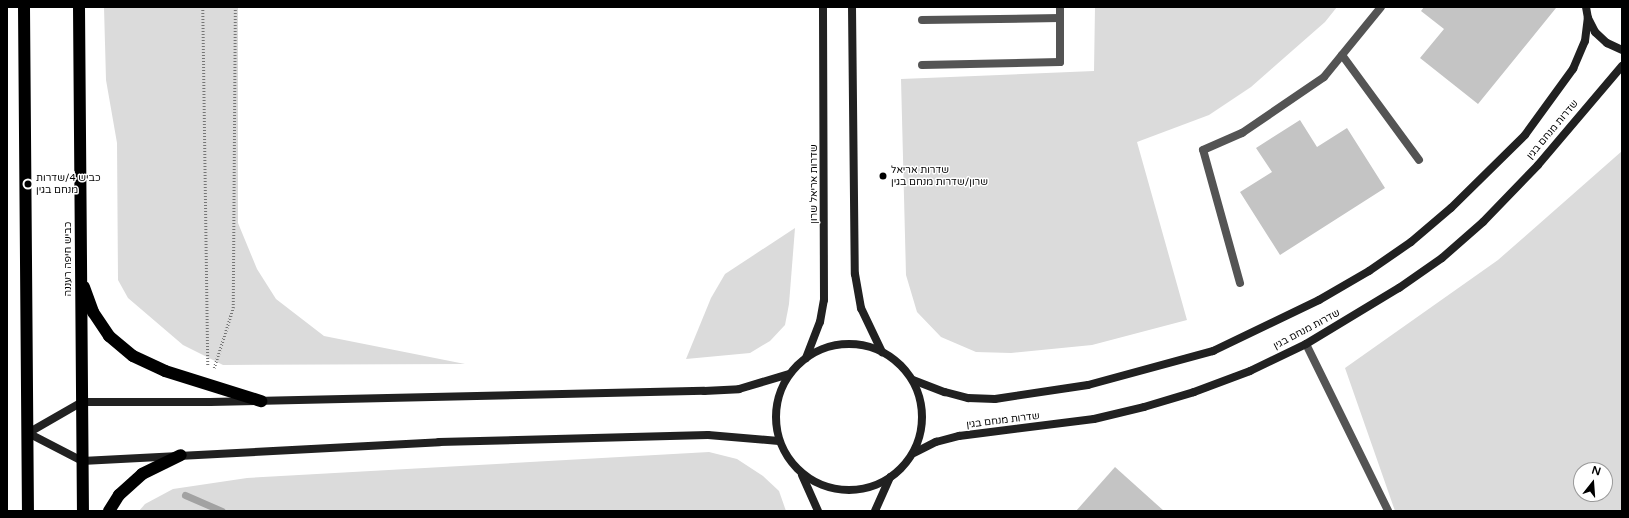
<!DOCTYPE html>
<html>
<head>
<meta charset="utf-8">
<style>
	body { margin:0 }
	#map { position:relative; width:1629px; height:518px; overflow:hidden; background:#fff; font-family:"Varela Round","Noto Sans Hebrew",sans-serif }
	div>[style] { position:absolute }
	.green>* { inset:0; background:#dbdbdb }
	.stream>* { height:7px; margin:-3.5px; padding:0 3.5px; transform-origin:3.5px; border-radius:3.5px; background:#a2a2a2 }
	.building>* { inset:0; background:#c4c4c4 }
	.path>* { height:2.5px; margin-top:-1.25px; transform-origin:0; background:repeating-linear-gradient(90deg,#767676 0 1px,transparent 0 3px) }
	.lane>* { height:8px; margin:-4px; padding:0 4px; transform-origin:4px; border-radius:4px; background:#545454 }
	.street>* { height:8px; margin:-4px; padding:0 4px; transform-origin:4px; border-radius:4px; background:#545454 }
	.secondary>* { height:8px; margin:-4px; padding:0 4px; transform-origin:4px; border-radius:4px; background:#212121 }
	.secondary>.ring { margin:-4px; padding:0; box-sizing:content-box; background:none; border:8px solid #212121; border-radius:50% }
	.highway>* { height:12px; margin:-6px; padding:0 6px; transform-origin:6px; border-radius:6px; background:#000 }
	.dots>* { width:11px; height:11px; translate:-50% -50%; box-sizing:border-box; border:2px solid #fff; border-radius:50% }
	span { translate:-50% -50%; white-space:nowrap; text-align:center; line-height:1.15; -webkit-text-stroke:3px #fff; paint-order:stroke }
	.street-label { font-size:10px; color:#000 }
	.poi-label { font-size:10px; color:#000 }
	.left { translate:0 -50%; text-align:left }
	.frame { position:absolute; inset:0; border:8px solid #000; pointer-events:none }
	.north { position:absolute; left:1573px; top:462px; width:40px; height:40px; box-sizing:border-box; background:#fff; border:1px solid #999; border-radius:50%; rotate:17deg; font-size:11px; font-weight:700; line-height:16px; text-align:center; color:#000 }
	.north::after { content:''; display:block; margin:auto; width:14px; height:18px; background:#000; clip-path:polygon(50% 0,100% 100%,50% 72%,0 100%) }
</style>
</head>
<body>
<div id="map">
	<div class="green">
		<div style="clip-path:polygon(104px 7px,238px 7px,238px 223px,257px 269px,276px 299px,324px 336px,465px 364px,223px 365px,183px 345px,128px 298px,118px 280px,117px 143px,106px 80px)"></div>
		<div style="clip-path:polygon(1095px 7px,1337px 7px,1325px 22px,1251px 87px,1209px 115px,1137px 142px,1187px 320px,1092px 345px,1011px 353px,976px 352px,941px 337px,917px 312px,906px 275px,901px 79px,1094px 71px)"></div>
		<div style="clip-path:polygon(evenodd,1622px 151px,1622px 511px,1395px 511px,1345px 368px,1498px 260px,1622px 151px,1581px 470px,1605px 470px,1605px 494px,1581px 494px,1581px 470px)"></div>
		<div style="clip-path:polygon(795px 228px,789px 304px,785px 325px,770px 341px,750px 353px,686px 359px,711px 298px,725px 274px)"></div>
		<div style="clip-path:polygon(709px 452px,737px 459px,763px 476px,779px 491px,786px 511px,139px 511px,145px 504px,173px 489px,247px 478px)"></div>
	</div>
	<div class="stream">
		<div style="left:185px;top:495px;width:40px;rotate:23.4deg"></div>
	</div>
	<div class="building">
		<div style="clip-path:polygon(1424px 7px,1555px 7px,1556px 8px,1478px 104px,1420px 58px,1444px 29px,1421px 11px)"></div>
		<div style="clip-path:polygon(1300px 120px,1317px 147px,1347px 128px,1385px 188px,1280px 255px,1240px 192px,1272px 172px,1256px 148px)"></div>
		<div style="clip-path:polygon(1115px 467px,1164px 511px,1076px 511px)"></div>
	</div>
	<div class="path">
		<div style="left:203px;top:7px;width:359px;rotate:89.2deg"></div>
		<div style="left:214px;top:368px;width:63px;rotate:-72.4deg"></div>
		<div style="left:233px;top:308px;width:301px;rotate:-89.6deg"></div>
	</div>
	<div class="lane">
		<div style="left:922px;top:20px;width:138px;rotate:-0.8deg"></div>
		<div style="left:1342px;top:55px;width:130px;rotate:53.7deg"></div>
		<div style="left:922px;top:65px;width:138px;rotate:-1.2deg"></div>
		<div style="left:1060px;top:62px;width:55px;rotate:-90deg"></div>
		<div style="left:1240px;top:283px;width:138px;rotate:-105.5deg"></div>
		<div style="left:1203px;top:150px;width:43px;rotate:-23.6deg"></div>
		<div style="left:1242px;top:133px;width:99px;rotate:-34.3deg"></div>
		<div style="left:1324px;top:77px;width:90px;rotate:-50.8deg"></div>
	</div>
	<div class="street">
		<div style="left:1306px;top:344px;width:186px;rotate:63.8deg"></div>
	</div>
	<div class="secondary">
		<div style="left:852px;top:7px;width:267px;rotate:89.4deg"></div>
		<div style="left:855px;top:274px;width:35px;rotate:80deg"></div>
		<div style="left:861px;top:308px;width:49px;rotate:64.5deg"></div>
		<div style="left:1586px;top:7px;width:11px;rotate:80deg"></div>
		<div style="left:1588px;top:18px;width:16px;rotate:63deg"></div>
		<div style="left:1595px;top:32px;width:16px;rotate:43deg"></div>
		<div style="left:1607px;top:43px;width:17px;rotate:25deg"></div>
		<div class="ring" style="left:776px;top:344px;width:138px;height:138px"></div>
		<div style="left:806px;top:358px;width:39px;rotate:-69deg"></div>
		<div style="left:820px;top:322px;width:22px;rotate:-80deg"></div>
		<div style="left:824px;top:300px;width:293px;rotate:-90.2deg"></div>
		<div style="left:913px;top:380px;width:34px;rotate:21deg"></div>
		<div style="left:945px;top:392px;width:24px;rotate:15deg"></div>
		<div style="left:968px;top:398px;width:27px;rotate:2deg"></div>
		<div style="left:995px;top:399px;width:94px;rotate:-8.6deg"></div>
		<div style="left:1088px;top:385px;width:130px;rotate:-15.2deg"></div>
		<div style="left:1213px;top:351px;width:118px;rotate:-25.7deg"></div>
		<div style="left:1319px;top:300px;width:58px;rotate:-30.1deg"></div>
		<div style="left:1369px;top:271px;width:51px;rotate:-34.6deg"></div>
		<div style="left:1411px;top:242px;width:52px;rotate:-40.4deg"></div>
		<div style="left:1451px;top:208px;width:104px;rotate:-44.6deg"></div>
		<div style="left:1525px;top:135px;width:82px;rotate:-54deg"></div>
		<div style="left:1573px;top:69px;width:30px;rotate:-67deg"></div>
		<div style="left:1585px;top:41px;width:23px;rotate:-83deg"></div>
		<div style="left:28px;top:433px;width:62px;rotate:-29.9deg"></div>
		<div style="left:82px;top:402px;width:128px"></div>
		<div style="left:210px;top:402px;width:494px;rotate:-1.3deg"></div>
		<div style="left:704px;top:391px;width:35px;rotate:-3deg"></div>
		<div style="left:739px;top:389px;width:52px;rotate:-16.7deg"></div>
		<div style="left:28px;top:433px;width:61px;rotate:27.4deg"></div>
		<div style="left:82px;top:461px;width:358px;rotate:-3deg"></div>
		<div style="left:439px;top:442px;width:269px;rotate:-1.5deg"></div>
		<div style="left:708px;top:435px;width:71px;rotate:4.8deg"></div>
		<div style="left:914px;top:453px;width:25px;rotate:-27deg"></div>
		<div style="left:936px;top:442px;width:24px;rotate:-15deg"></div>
		<div style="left:959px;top:436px;width:136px;rotate:-7.2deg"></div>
		<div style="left:1094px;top:419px;width:51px;rotate:-13.5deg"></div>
		<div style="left:1144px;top:407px;width:52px;rotate:-16.7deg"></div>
		<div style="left:1194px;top:392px;width:60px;rotate:-20.6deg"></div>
		<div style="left:1250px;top:371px;width:62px;rotate:-25.7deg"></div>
		<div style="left:1306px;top:344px;width:109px;rotate:-31.1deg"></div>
		<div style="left:1399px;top:288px;width:52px;rotate:-34.9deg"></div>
		<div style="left:1442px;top:258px;width:55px;rotate:-41.3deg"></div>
		<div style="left:1483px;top:222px;width:79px;rotate:-46deg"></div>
		<div style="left:1538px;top:165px;width:130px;rotate:-49.7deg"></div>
		<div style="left:802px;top:475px;width:39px;rotate:66deg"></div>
		<div style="left:875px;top:511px;width:37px;rotate:-66deg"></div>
	</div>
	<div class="highway">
		<div style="left:24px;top:7px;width:504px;rotate:89.55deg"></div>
		<div style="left:79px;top:7px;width:504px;rotate:89.55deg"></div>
		<div style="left:84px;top:287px;width:27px;rotate:70deg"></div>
		<div style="left:93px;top:312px;width:29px;rotate:56deg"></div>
		<div style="left:109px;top:336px;width:31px;rotate:40deg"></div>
		<div style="left:133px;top:356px;width:35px;rotate:25deg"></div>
		<div style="left:165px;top:371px;width:101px;rotate:17.4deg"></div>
		<div style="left:109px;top:511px;width:19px;rotate:-58deg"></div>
		<div style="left:119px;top:495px;width:31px;rotate:-42deg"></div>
		<div style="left:142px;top:474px;width:43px;rotate:-26deg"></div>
	</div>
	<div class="dots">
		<div style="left:883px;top:176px;background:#000"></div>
		<div style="left:28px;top:184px;background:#000"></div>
	</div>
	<div class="street-label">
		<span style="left:1553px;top:130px;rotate:-50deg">שדרות מנחם בגין</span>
		<span style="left:815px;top:184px;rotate:-90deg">שדרות אריאל שרון</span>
		<span style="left:69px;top:259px;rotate:-90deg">כביש חיפה רעננה</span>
		<span style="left:1307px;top:330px;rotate:-28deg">שדרות מנחם בגין</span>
		<span style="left:1003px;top:421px;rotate:-7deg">שדרות מנחם בגין</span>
	</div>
	<div class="poi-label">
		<span class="left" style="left:891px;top:176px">שדרות אריאל<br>שרון/שדרות מנחם בגין</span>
		<span class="left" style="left:36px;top:184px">כביש 4/שדרות<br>מנחם בגין</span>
	</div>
	<div class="frame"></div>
	<div class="north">N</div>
</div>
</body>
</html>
